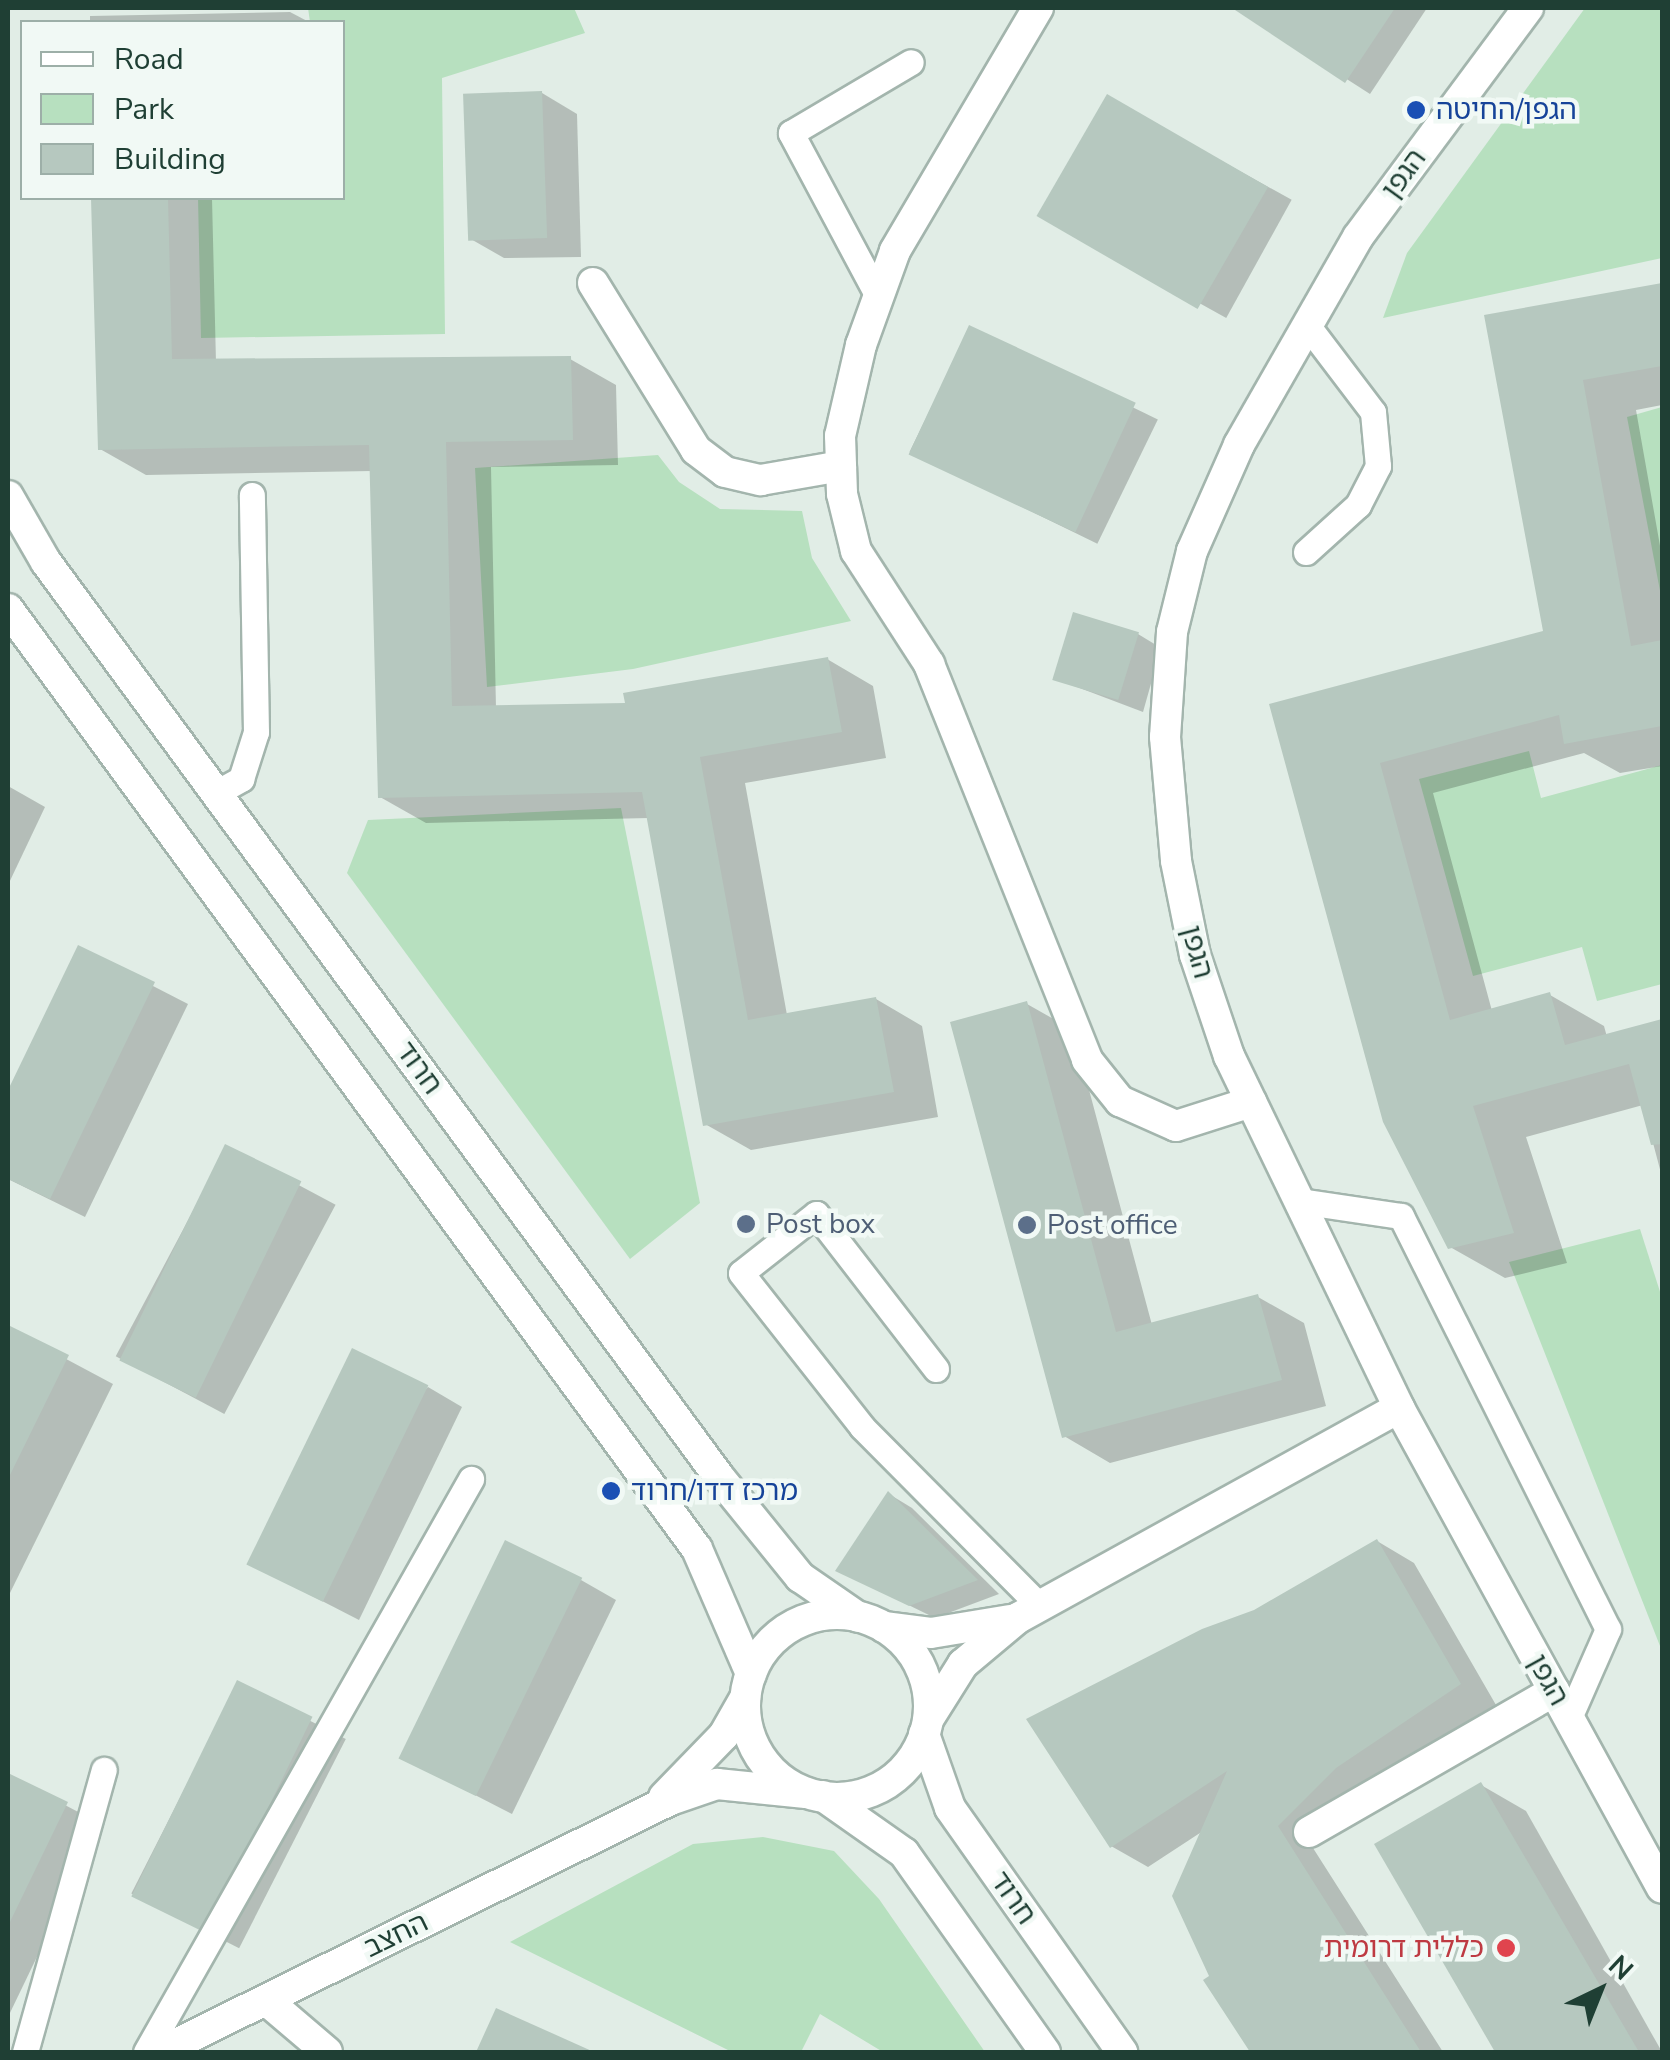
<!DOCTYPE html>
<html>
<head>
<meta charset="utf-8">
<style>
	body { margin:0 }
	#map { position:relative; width:1670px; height:2060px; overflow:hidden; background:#e1ede6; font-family:"Nunito Sans","Noto Sans Hebrew",sans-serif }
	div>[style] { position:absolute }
	.green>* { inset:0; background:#b7e0bf }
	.shadow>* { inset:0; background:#0003; transform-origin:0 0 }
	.building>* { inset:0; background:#b6c8bf; transform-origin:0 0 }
	.roads { filter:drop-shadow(2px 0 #a3b5ad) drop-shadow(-2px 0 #a3b5ad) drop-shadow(0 2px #a3b5ad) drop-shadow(0 -2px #a3b5ad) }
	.lane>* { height:25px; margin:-12.5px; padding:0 12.5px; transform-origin:12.5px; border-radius:12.5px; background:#fff }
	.street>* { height:30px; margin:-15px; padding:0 15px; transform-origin:15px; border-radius:15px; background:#fff }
	.secondary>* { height:30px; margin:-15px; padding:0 15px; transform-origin:15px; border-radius:15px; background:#fff }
	.secondary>.ring { margin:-15px; padding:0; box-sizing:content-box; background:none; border:30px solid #fff; border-radius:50% }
	.dots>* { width:28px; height:28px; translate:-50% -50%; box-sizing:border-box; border:5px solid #f1f9f5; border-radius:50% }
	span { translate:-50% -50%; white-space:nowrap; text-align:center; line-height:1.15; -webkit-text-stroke:9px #f1f9f5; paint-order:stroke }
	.transit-label { font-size:28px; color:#164399 }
	.left { translate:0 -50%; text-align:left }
	.street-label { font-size:28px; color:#1f3f34 }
	.service-label { font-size:28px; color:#4e5e75 }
	.health-label { font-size:28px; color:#be3a42 }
	.right { translate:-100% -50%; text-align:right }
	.frame { position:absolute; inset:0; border:10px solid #1f3f34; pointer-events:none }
	.legend { position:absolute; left:20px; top:20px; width:325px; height:180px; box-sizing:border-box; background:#f1f9f5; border:2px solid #9dafa8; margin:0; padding:12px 18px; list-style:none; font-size:30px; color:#1f3f34 }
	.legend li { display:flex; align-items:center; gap:20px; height:50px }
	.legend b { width:50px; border:2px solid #9dafa8 }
	.north { position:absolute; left:1550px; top:1940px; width:100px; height:100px; -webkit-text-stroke:8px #f1f9f5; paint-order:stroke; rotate:43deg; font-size:28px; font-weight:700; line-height:40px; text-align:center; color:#1f3f34 }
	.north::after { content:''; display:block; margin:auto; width:35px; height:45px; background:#1f3f34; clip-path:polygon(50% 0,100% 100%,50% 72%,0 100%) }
</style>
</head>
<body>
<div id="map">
	<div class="green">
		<div style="clip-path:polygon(308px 8px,574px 8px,585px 33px,442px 78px,445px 334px,201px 338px,198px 198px,342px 198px,342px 22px,310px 22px)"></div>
		<div style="clip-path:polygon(1585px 8px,1662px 8px,1662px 258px,1383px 318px,1407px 253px)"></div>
		<div style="clip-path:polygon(1662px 407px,1662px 595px,1661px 596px,1627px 417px)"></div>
		<div style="clip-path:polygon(658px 455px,679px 482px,720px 509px,802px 511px,812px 558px,851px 621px,633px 669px,487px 687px,475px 468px)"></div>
		<div style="clip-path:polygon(1529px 751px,1541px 798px,1662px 765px,1662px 984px,1597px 1001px,1582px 947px,1473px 976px,1419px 779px)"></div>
		<div style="clip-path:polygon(621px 808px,700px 1203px,630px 1259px,347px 873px,368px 820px)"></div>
		<div style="clip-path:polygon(1640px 1229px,1662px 1298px,1662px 1651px,1509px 1262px)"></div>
		<div style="clip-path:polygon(763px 1837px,834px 1851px,879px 1899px,985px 2052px,883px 2052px,820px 2014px,801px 2052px,732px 2052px,510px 1942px,693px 1844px)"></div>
	</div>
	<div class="shadow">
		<div style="clip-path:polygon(1236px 8px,1427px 8px,1370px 94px)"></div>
		<div style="clip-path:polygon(290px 12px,309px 22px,90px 22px,90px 16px)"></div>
		<div style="clip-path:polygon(542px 93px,577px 114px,581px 257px,504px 258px,469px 238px)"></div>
		<div style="left:1108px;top:98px;width:210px;height:135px;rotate:29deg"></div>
		<div style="clip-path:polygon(94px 198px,212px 198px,216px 362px,570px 359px,616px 385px,618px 465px,491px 467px,496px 708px,628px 705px,827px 659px,873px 686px,886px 758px,745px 783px,787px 1015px,876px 999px,922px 1026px,938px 1117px,751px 1150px,705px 1124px,649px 818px,426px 823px,380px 797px,372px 471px,146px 475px,100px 449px)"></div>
		<div style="clip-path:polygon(1662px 285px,1662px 405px,1636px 410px,1662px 557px,1662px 766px,1620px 773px,1584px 753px,1433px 793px,1492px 1011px,1550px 995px,1604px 1026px,1607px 1037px,1662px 1022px,1662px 1177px,1643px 1105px,1526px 1137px,1567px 1263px,1505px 1278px,1450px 1247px,1272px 706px,1546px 633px,1487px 317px)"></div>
		<div style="left:970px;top:328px;width:209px;height:138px;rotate:26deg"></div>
		<div style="clip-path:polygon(1138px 634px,1161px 648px,1143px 712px,1056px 679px)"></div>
		<div style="clip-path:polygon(8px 786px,45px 807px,8px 885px)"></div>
		<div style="clip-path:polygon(79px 948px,188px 1004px,85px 1217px,8px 1179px,8px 1096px)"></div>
		<div style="clip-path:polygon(1027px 1004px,1073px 1030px,1152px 1325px,1258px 1297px,1304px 1323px,1326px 1406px,1110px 1463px,1064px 1436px)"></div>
		<div style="left:227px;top:1147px;width:123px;height:237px;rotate:28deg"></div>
		<div style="clip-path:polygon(8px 1328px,113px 1384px,8px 1597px)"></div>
		<div style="clip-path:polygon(428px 1387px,462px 1407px,359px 1620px,250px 1564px)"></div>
		<div style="clip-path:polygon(889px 1494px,912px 1508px,999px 1594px,935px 1618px,839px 1571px)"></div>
		<div style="clip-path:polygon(1377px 1541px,1414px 1563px,1496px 1705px,1373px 1788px,1313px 1848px,1443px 2052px,1251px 2052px,1206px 1980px,1212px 1977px,1203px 1831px,1148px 1867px,1111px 1846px,1255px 1613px)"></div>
		<div style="clip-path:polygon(581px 1580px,616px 1600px,512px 1814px,403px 1758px)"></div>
		<div style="left:238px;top:1684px;width:121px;height:235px;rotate:27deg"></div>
		<div style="clip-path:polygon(8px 1775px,101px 1824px,8px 2017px)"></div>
		<div style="clip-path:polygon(1481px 1785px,1526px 1811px,1662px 2052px,1498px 2052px,1377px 1845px)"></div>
		<div style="clip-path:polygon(498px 2011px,588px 2052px,479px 2052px)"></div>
	</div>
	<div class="building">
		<div style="clip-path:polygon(1232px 8px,1395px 8px,1345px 83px)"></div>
		<div style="left:542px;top:91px;width:147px;height:79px;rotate:88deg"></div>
		<div style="left:1107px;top:94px;width:186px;height:141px;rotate:30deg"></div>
		<div style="clip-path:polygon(91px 198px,168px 198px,172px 359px,571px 356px,573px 440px,446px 442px,452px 706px,625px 703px,623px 693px,828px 657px,842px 732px,700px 757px,748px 1020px,876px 997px,894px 1092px,703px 1126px,642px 792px,378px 798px,369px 445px,98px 450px)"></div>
		<div style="clip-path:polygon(1662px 283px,1662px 366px,1583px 380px,1631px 646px,1662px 640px,1662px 726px,1564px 744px,1559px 715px,1380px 763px,1450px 1020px,1550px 992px,1565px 1045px,1662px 1019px,1662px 1144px,1651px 1145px,1629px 1064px,1473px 1106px,1514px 1233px,1448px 1249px,1383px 1122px,1269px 704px,1543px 631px,1484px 315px)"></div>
		<div style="left:969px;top:325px;width:184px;height:143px;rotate:25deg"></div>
		<div style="left:1073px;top:612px;width:69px;height:71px;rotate:17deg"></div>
		<div style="clip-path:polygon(78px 945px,155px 982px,50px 1199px,8px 1179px,8px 1090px)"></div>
		<div style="clip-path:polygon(1027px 1001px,1116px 1332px,1258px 1294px,1282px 1380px,1062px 1438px,950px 1022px)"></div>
		<div style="left:225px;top:1144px;width:85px;height:241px;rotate:26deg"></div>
		<div style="clip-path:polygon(8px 1325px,69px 1355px,8px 1479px)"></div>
		<div style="left:352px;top:1348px;width:85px;height:241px;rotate:26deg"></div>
		<div style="clip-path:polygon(888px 1491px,978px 1580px,909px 1606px,835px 1571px)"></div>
		<div style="clip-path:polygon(1377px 1539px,1461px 1684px,1336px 1768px,1278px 1826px,1421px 2052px,1250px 2052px,1203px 1980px,1209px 1976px,1172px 1896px,1227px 1771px,1110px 1848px,1026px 1719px,1202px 1629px,1254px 1610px)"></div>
		<div style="left:505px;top:1540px;width:86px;height:243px;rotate:26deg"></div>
		<div style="left:237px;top:1680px;width:84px;height:241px;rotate:26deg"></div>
		<div style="clip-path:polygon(8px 1773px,68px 1802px,8px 1926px)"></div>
		<div style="clip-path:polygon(1481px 1782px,1639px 2052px,1495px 2052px,1374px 1844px)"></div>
		<div style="clip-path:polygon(496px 2008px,594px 2052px,476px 2052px)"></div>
	</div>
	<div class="roads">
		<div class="lane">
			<div style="left:878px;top:296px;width:185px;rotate:-118.1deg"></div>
			<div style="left:791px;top:133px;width:139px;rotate:-30.6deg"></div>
			<div style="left:1306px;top:552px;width:70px;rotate:-42.1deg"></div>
			<div style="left:1358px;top:505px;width:44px;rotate:-62.9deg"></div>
			<div style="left:1378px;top:466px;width:54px;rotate:-95.3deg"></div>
			<div style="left:1373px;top:412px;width:109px;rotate:-127.2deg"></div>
			<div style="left:216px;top:793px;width:29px;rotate:-29deg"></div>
			<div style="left:241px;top:779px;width:49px;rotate:-72.3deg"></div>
			<div style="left:256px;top:732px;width:237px;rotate:-91deg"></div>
			<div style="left:1299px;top:1201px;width:103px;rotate:8.4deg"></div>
			<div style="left:1401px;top:1216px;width:462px;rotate:63.4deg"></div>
			<div style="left:1608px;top:1629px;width:97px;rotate:113.7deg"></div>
			<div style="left:936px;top:1369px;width:196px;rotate:-127.7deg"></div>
			<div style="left:816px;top:1214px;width:95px;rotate:141.8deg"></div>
			<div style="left:741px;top:1273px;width:196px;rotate:51.8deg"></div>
			<div style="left:862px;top:1427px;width:252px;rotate:45.2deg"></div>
			<div style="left:25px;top:2052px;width:293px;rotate:-74.4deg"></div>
			<div style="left:146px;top:2052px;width:659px;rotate:-60.44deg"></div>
		</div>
		<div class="street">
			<div style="left:1038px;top:8px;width:282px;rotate:120.5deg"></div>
			<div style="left:895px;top:251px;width:100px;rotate:109.9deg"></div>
			<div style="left:861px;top:345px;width:93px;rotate:103deg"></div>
			<div style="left:840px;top:436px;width:58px;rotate:88deg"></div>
			<div style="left:842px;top:494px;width:59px;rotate:76.2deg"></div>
			<div style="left:856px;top:551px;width:135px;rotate:57.1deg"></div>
			<div style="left:929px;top:664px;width:426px;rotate:68.2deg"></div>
			<div style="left:1087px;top:1060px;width:53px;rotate:51.2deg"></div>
			<div style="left:1120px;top:1101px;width:61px;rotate:24.1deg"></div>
			<div style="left:1176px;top:1126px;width:79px;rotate:-17.7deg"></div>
			<div style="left:1528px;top:8px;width:285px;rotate:126.6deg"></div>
			<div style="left:1358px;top:237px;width:240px;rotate:119.8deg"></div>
			<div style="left:1239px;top:445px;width:116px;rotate:113.9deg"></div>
			<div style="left:1192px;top:551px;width:83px;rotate:103.9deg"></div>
			<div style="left:1172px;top:632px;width:105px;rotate:93.8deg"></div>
			<div style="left:1165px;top:737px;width:124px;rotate:84.9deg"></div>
			<div style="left:1176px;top:861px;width:96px;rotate:78.6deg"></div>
			<div style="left:1195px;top:955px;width:107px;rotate:71.4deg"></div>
			<div style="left:1229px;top:1056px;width:391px;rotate:64.2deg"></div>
			<div style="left:1399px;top:1408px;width:547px;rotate:61.28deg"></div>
			<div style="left:593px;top:283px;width:196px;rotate:58.3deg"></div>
			<div style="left:696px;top:450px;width:36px;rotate:37deg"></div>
			<div style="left:725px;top:472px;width:37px;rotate:13deg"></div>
			<div style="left:761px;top:480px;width:81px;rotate:-9.9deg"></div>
			<div style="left:884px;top:1627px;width:47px;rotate:7.3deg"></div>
			<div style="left:931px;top:1633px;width:80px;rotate:-9.3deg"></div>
			<div style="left:929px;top:1718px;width:64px;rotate:-57.8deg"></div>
			<div style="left:963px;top:1664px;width:72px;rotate:-39.9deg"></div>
			<div style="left:1018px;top:1618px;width:435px;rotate:-28.9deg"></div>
			<div style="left:664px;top:1797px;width:86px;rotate:-45.9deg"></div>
			<div style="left:724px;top:1735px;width:43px;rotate:-60.4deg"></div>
			<div style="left:1309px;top:1832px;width:283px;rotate:-29.9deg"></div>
			<div style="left:266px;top:2000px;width:80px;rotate:40.4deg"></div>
			<div style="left:160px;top:2052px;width:569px;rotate:-26.29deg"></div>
			<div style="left:670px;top:1800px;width:50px;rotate:-18.8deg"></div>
			<div style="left:717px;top:1784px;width:89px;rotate:5.8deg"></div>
		</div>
		<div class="secondary">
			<div style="left:8px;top:496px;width:76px;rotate:60.1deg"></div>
			<div style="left:46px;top:562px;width:1136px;rotate:53.66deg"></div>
			<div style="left:719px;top:1477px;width:129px;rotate:51deg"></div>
			<div style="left:800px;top:1577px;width:70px;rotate:34.6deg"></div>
			<div style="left:8px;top:609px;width:1165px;rotate:53.76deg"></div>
			<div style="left:697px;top:1549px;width:136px;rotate:66.6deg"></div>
			<div class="ring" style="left:745px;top:1614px;width:154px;height:154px"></div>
			<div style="left:924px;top:1734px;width:78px;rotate:70.6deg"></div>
			<div style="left:950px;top:1808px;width:299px;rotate:54.8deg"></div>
			<div style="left:823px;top:1796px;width:99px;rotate:35.1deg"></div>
			<div style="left:904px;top:1853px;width:244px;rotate:54.7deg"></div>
		</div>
	</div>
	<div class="dots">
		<div style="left:1416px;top:110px;background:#1a4fb4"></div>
		<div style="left:746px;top:1224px;background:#5c6f8a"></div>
		<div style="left:1027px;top:1225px;background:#5c6f8a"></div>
		<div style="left:611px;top:1491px;background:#1a4fb4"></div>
		<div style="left:1506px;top:1948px;background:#e0444e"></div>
	</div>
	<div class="transit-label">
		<span class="left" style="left:1436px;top:110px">הגפן/החיטה</span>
		<span class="left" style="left:631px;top:1491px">מרכז דדו/חרוד</span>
	</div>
	<div class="street-label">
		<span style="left:1404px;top:174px;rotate:-54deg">הגפן</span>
		<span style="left:1197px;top:952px;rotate:75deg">הגפן</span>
		<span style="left:419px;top:1068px;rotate:54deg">חרוד</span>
		<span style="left:1548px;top:1680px;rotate:61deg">הגפן</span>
		<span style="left:1013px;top:1898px;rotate:55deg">חרוד</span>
		<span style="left:396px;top:1935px;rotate:-26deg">החצב</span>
	</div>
	<div class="service-label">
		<span class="left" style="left:766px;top:1224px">Post box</span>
		<span class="left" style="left:1047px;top:1225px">Post office</span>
	</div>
	<div class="health-label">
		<span class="right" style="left:1484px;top:1948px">כללית דרומית</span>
	</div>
	<div class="frame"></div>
	<ul class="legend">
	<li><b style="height:12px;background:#fff"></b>Road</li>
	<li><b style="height:28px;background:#b7e0bf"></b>Park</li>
	<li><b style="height:28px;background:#b6c8bf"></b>Building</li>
	</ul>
	<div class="north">N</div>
</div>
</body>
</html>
